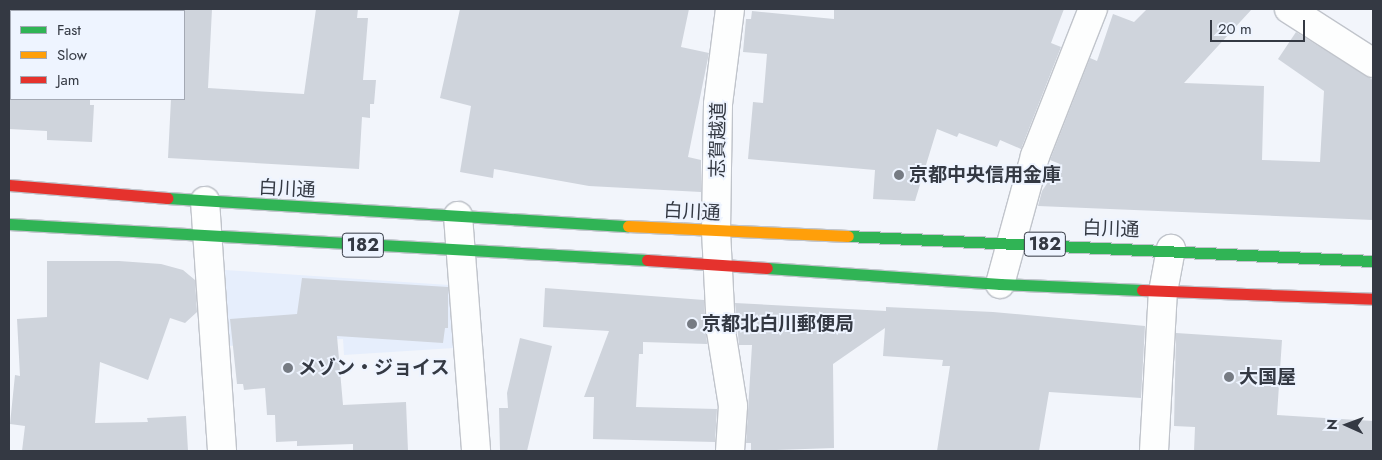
<!DOCTYPE html>
<html>
<head>
<meta charset="utf-8">
<style>
	body { margin:0 }
	#map { position:relative; width:1382px; height:460px; overflow:hidden; background:#f2f5fb; font-family:Jost,"Noto Sans JP",sans-serif }
	div>[style] { position:absolute }
	.built>* { inset:0; background:#e6eefc }
	.building>* { inset:0; background:#cfd4dc }
	.roads { filter:drop-shadow(1px 0 #c0c4cb) drop-shadow(-1px 0 #c0c4cb) drop-shadow(0 1px #c0c4cb) drop-shadow(0 -1px #c0c4cb) }
	.street>* { height:28px; margin:-14px; padding:0 14px; transform-origin:14px; border-radius:14px; background:#fdfefe }
	.fast>* { height:11px; margin:-5.5px; padding:0 5.5px; transform-origin:5.5px; border-radius:5.5px; background:#30b455 }
	.slow>* { height:11px; margin:-5.5px; padding:0 5.5px; transform-origin:5.5px; border-radius:5.5px; background:#ff9f0a }
	.jam>* { height:11px; margin:-5.5px; padding:0 5.5px; transform-origin:5.5px; border-radius:5.5px; background:#e5322d }
	.dots>* { width:14px; height:14px; translate:-50% -50%; box-sizing:border-box; border:2px solid #eef4ff; border-radius:50% }
	span { translate:-50% -50%; white-space:nowrap; text-align:center; line-height:1.15; -webkit-text-stroke:4px #eef4ff; paint-order:stroke }
	.shield-label span { padding:1px 4px; background:#eef4ff; border:1px solid; border-radius:4px; -webkit-text-stroke-width:0 }
	.shield-label { font-size:18px; color:#343943; font-weight:700 }
	.street-label { font-size:19px; color:#343943 }
	.poi-label { font-size:19px; color:#343943; font-weight:700 }
	.left { translate:0 -50%; text-align:left }
	.frame { position:absolute; inset:0; border:10px solid #343943; pointer-events:none }
	.legend { position:absolute; left:10px; top:10px; width:175px; height:90px; box-sizing:border-box; background:#eef4ff; border:1px solid #a4a9b4; margin:0; padding:6px 9px; list-style:none; font-size:15px; color:#343943 }
	.legend li { display:flex; align-items:center; gap:10px; height:25px }
	.legend b { width:25px; border:1px solid #a4a9b4 }
	.north { position:absolute; left:1322px; top:400px; width:50px; height:50px; -webkit-text-stroke:4px #eef4ff; paint-order:stroke; rotate:272deg; font-size:14px; font-weight:700; line-height:20px; text-align:center; color:#343943 }
	.north::after { content:''; display:block; margin:auto; width:18px; height:22px; background:#343943; clip-path:polygon(50% 0,100% 100%,50% 72%,0 100%) }
	.scale { position:absolute; left:1210px; top:20px; width:95px; height:22px; box-sizing:border-box; border:2px solid #343943; border-top:0; padding-left:6px; font-size:15px; line-height:18px; white-space:nowrap; color:#343943; -webkit-text-stroke:4px #eef4ff; paint-order:stroke }
</style>
</head>
<body>
<div id="map">
	<div class="built">
		<div style="clip-path:polygon(225px 270px,449px 285px,454px 348px,344px 355px,343px 339px,229px 346px)"></div>
	</div>
	<div class="building">
		<div style="clip-path:polygon(184px 9px,212px 9px,208px 88px,304px 94px,316px 9px,358px 9px,357px 18px,368px 18px,363px 80px,376px 80px,374px 104px,370px 104px,370px 118px,362px 117px,359px 169px,168px 158px,171px 99px,184px 99px)"></div>
		<div style="clip-path:polygon(460px 9px,689px 9px,681px 47px,709px 53px,688px 157px,701px 160px,701px 192px,589px 186px,494px 169px,493px 178px,460px 172px,471px 106px,440px 98px)"></div>
		<div style="clip-path:polygon(834px 9px,1064px 9px,1051px 43px,1061px 47px,1021px 149px,1000px 140px,997px 147px,959px 133px,957px 137px,937px 129px,915px 201px,873px 199px,875px 170px,748px 159px,753px 102px,763px 103px,767px 54px,743px 52px,746px 19px,751px 19px,752px 11px,834px 19px)"></div>
		<div style="clip-path:polygon(1147px 9px,1252px 9px,1184px 83px,1264px 86px,1262px 160px,1320px 162px,1324px 91px,1278px 59px,1296px 32px,1373px 80px,1373px 220px,1038px 206px,1042px 191px,1060px 164px,1050px 160px,1090px 58px,1097px 61px,1113px 14px,1134px 22px)"></div>
		<div style="clip-path:polygon(9px 99px,90px 99px,90px 105px,94px 105px,92px 142px,47px 140px,47px 131px,9px 129px)"></div>
		<div style="clip-path:polygon(47px 261px,119px 261px,161px 264px,183px 270px,195px 280px,197px 312px,185px 323px,170px 318px,148px 380px,100px 362px,95px 423px,148px 422px,147px 418px,186px 416px,188px 451px,22px 451px,25px 426px,10px 424px,15px 375px,20px 376px,17px 319px,47px 317px)"></div>
		<div style="clip-path:polygon(302px 278px,448px 287px,448px 328px,445px 328px,443px 343px,337px 336px,343px 405px,406px 402px,408px 451px,353px 451px,353px 444px,297px 446px,297px 441px,276px 442px,275px 415px,267px 415px,265px 388px,244px 390px,243px 384px,237px 384px,230px 319px,297px 314px)"></div>
		<div style="clip-path:polygon(545px 288px,704px 300px,707px 344px,643px 342px,643px 354px,639px 354px,636px 407px,717px 409px,715px 442px,593px 439px,594px 397px,584px 397px,609px 331px,543px 327px)"></div>
		<div style="clip-path:polygon(735px 303px,886px 311px,886px 307px,993px 312px,1145px 326px,1141px 398px,1049px 392px,1039px 451px,937px 451px,950px 366px,942px 366px,943px 360px,883px 356px,885px 328px,833px 364px,834px 448px,751px 451px,751px 443px,746px 443px,752px 345px,739px 345px)"></div>
		<div style="clip-path:polygon(1176px 333px,1282px 340px,1277px 415px,1373px 421px,1373px 451px,1194px 451px,1195px 427px,1174px 426px)"></div>
		<div style="clip-path:polygon(520px 338px,552px 346px,527px 451px,500px 451px,499px 408px,508px 408px,507px 393px)"></div>
	</div>
	<div class="roads">
		<div class="street">
			<div style="left:730px;top:9px;width:96px;rotate:97.2deg"></div>
			<div style="left:718px;top:104px;width:127px;rotate:90.9deg"></div>
			<div style="left:716px;top:231px;width:100px;rotate:87.1deg"></div>
			<div style="left:721px;top:331px;width:76px;rotate:80.9deg"></div>
			<div style="left:733px;top:406px;width:45px;rotate:93.8deg"></div>
			<div style="left:1289px;top:9px;width:100px;rotate:32.7deg"></div>
			<div style="left:205px;top:201px;width:251px;rotate:86.1deg"></div>
			<div style="left:458px;top:216px;width:236px;rotate:85.6deg"></div>
			<div style="left:1000px;top:284px;width:133px;rotate:-74.7deg"></div>
			<div style="left:1035px;top:156px;width:158px;rotate:-68.5deg"></div>
			<div style="left:1154px;top:451px;width:159px;rotate:-86.8deg"></div>
			<div style="left:1163px;top:292px;width:44px;rotate:-79.5deg"></div>
		</div>
		<div class="fast">
			<div style="left:167px;top:198px;width:462px;rotate:3.5deg"></div>
			<div style="left:9px;top:224px;width:639px;rotate:3.23deg"></div>
			<div style="left:848px;top:236px;width:526px;rotate:2.73deg"></div>
			<div style="left:767px;top:268px;width:234px;rotate:3.9deg"></div>
			<div style="left:1000px;top:284px;width:142px;rotate:2.4deg"></div>
		</div>
		<div class="slow">
			<div style="left:628px;top:226px;width:220px;rotate:2.6deg"></div>
		</div>
		<div class="jam">
			<div style="left:9px;top:185px;width:159px;rotate:4.7deg"></div>
			<div style="left:647px;top:260px;width:120px;rotate:3.8deg"></div>
			<div style="left:1142px;top:290px;width:231px;rotate:2.2deg"></div>
		</div>
	</div>
	<div class="dots">
		<div style="left:899px;top:175px;background:#767b83"></div>
		<div style="left:692px;top:324px;background:#767b83"></div>
		<div style="left:288px;top:368px;background:#767b83"></div>
		<div style="left:1229px;top:377px;background:#767b83"></div>
	</div>
	<div class="shield-label">
		<span style="left:1045px;top:244px">182</span>
		<span style="left:363px;top:245px">182</span>
	</div>
	<div class="street-label">
		<span style="left:718px;top:140px;rotate:-89deg">志賀越道</span>
		<span style="left:287px;top:189px;rotate:3deg">白川通</span>
		<span style="left:692px;top:212px;rotate:3deg">白川通</span>
		<span style="left:1111px;top:229px;rotate:2deg">白川通</span>
	</div>
	<div class="poi-label">
		<span class="left" style="left:909px;top:175px">京都中央信用金庫</span>
		<span class="left" style="left:702px;top:324px">京都北白川郵便局</span>
		<span class="left" style="left:298px;top:368px">メゾン・ジョイス</span>
		<span class="left" style="left:1239px;top:377px">大国屋</span>
	</div>
	<div class="frame"></div>
	<ul class="legend">
	<li><b style="height:6px;background:#30b455"></b>Fast</li>
	<li><b style="height:6px;background:#ff9f0a"></b>Slow</li>
	<li><b style="height:6px;background:#e5322d"></b>Jam</li>
	</ul>
	<div class="north">N</div>
	<div class="scale">20 m</div>
</div>
</body>
</html>
